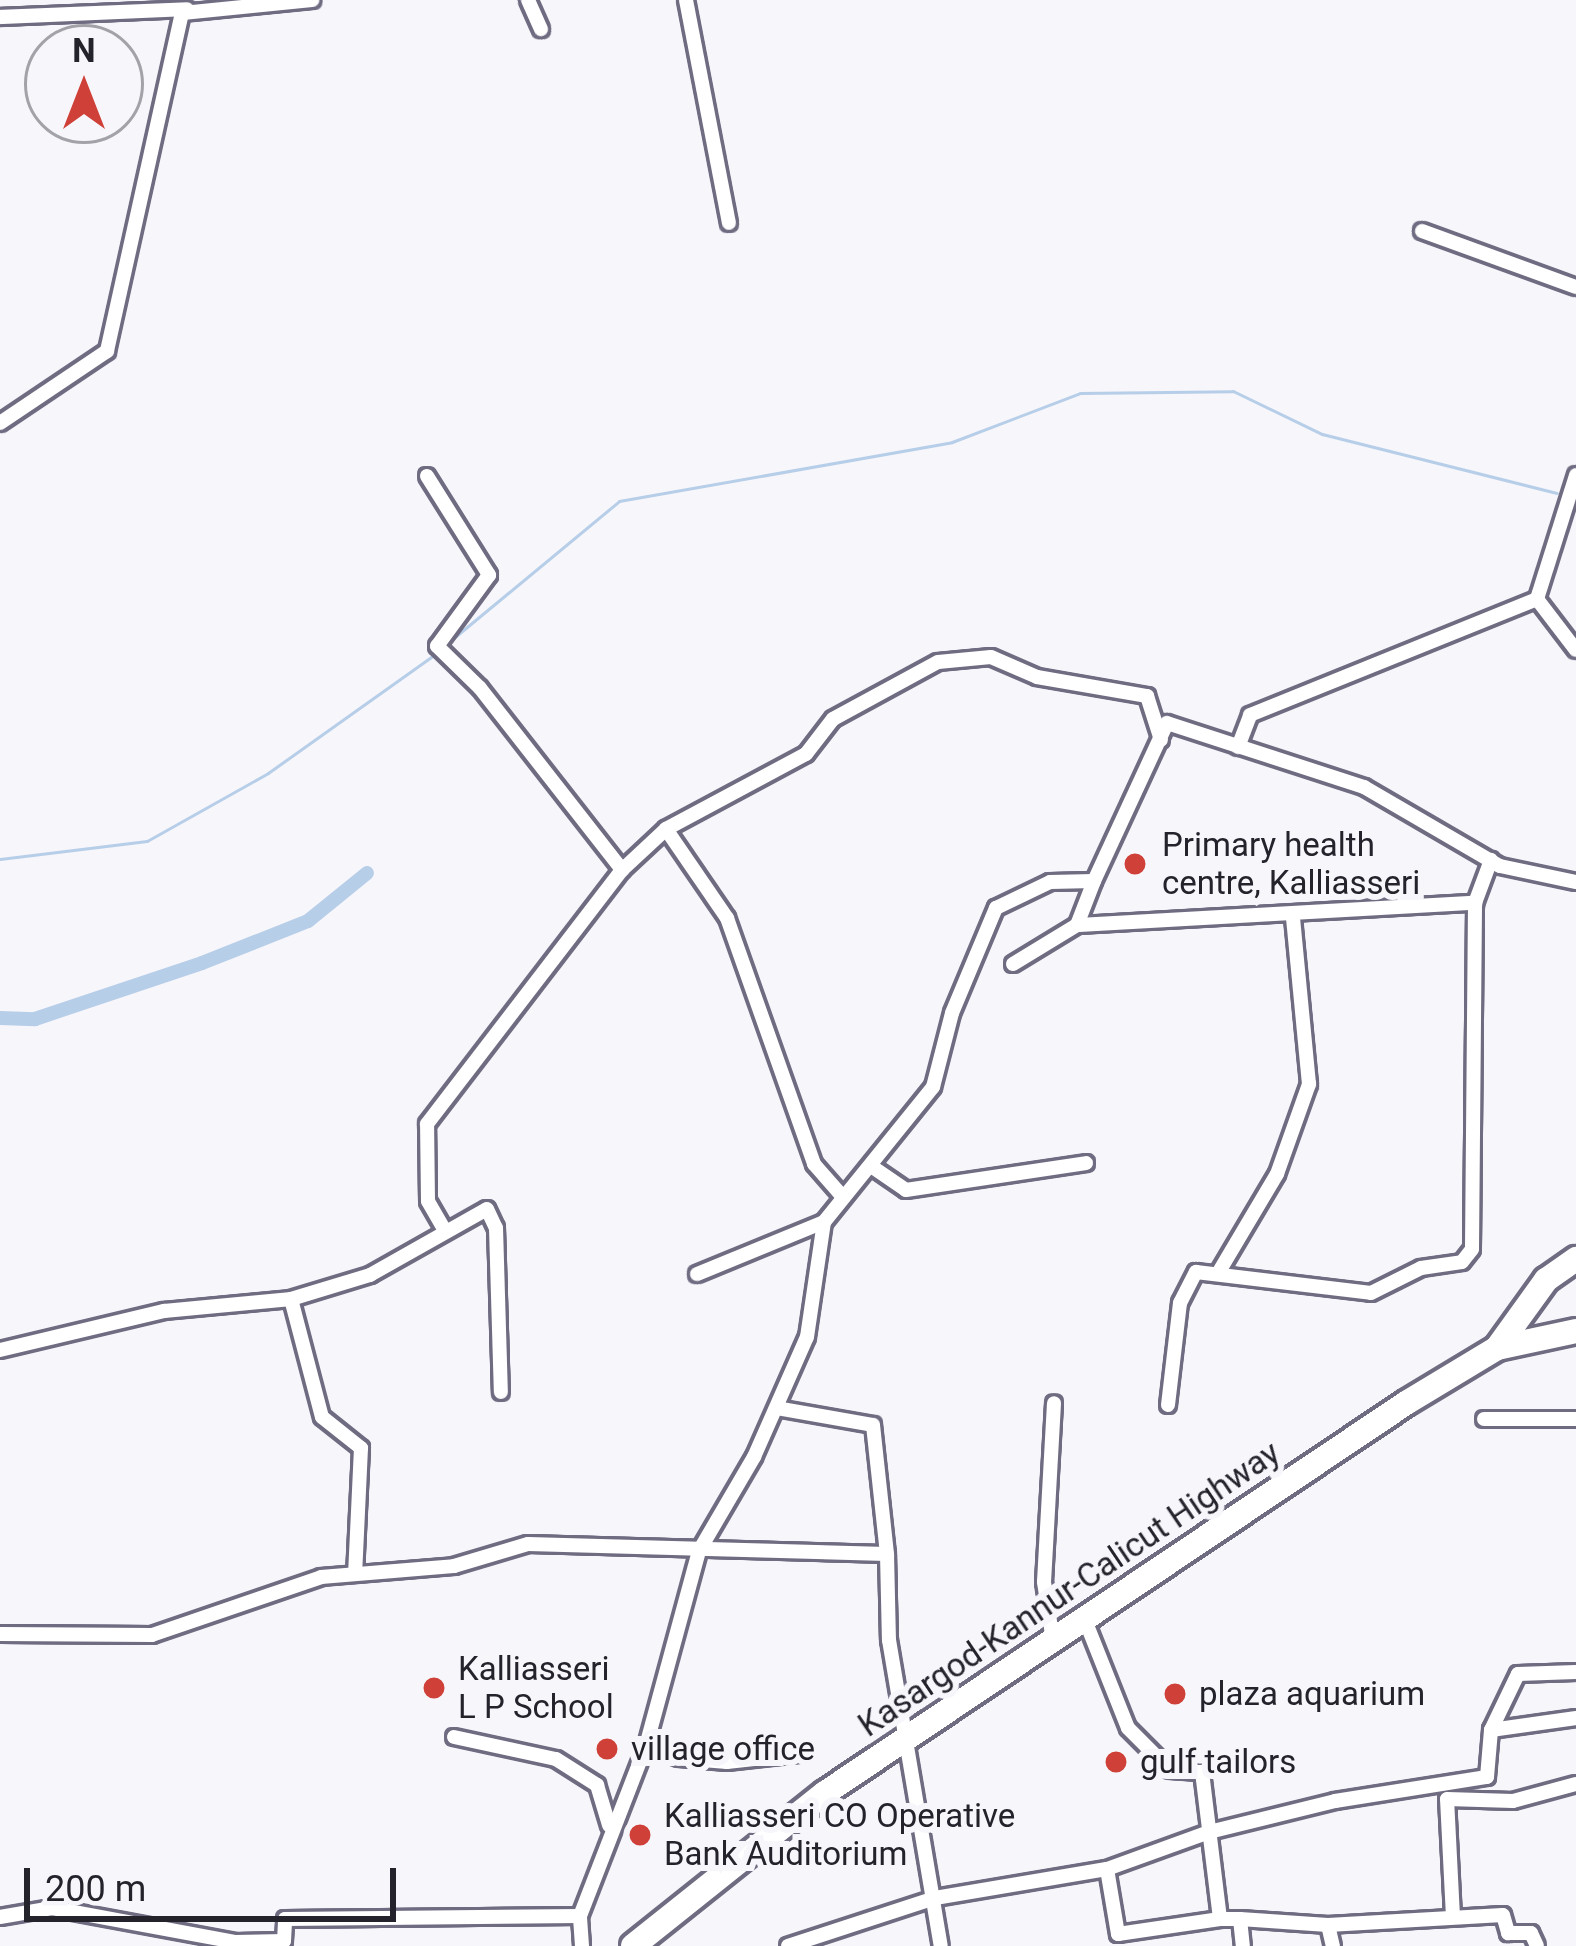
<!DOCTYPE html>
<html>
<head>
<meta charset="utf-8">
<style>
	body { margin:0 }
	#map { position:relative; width:1576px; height:1946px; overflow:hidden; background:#f7f6fb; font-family:Roboto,sans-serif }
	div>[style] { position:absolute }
	.stream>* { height:3px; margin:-1.5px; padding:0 1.5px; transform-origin:1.5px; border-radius:1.5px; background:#b7cee9 }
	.canal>* { height:14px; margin:-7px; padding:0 7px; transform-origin:7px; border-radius:7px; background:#b7cee9 }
	.roads { filter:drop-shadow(3px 0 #6f6c82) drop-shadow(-3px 0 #6f6c82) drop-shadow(0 3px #6f6c82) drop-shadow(0 -3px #6f6c82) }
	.minor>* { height:14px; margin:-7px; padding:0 7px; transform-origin:7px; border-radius:7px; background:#fff }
	.trunk>* { height:24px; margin:-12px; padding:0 12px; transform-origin:12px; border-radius:12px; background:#fff }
	.dots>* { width:33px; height:33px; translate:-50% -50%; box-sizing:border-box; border:6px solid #f7f6fb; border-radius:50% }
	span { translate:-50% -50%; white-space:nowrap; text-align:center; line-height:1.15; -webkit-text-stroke:12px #f7f6fb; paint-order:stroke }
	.poi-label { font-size:33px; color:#24232c }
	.left { translate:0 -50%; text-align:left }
	.street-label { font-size:33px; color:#24232c }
	.north { position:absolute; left:24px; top:24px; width:120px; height:120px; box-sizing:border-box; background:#f7f6fb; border:3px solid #a3a2a8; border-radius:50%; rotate:0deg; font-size:33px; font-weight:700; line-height:48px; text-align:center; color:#24232c }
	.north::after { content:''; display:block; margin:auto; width:42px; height:54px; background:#ce4038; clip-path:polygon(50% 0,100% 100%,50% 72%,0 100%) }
	.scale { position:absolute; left:24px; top:1868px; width:372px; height:54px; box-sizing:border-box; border:6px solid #24232c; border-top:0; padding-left:15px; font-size:36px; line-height:42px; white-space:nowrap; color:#24232c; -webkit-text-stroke:9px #f7f6fb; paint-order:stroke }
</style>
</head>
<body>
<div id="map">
	<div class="stream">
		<div style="left:444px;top:646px;width:227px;rotate:-39.6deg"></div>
		<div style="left:619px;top:501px;width:338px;rotate:-10deg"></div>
		<div style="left:952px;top:442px;width:137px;rotate:-20.9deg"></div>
		<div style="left:1080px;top:393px;width:153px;rotate:-0.7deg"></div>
		<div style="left:1233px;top:391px;width:99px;rotate:25.8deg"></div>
		<div style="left:1322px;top:434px;width:242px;rotate:14.1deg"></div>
		<div style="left:0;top:859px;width:148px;rotate:-7deg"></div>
		<div style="left:147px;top:841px;width:139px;rotate:-29.3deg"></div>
		<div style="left:268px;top:773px;width:207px;rotate:-35.4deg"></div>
	</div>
	<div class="canal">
		<div style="left:0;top:1018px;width:35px;rotate:2deg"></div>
		<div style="left:35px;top:1019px;width:176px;rotate:-18.5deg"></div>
		<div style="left:202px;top:963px;width:114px;rotate:-21.6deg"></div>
		<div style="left:308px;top:921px;width:76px;rotate:-39.1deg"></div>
	</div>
	<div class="roads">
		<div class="minor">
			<div style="left:528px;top:0;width:32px;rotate:66deg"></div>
			<div style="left:686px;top:0;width:227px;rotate:79.1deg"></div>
			<div style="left:0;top:17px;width:187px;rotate:-2.4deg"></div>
			<div style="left:1422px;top:231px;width:164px;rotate:20deg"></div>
			<div style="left:0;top:423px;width:129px;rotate:-33.9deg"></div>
			<div style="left:107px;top:351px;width:346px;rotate:-77.5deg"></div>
			<div style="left:182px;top:13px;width:131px;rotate:-5.7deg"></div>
			<div style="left:427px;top:476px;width:117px;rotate:57.9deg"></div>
			<div style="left:489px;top:575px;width:88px;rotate:126.2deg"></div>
			<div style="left:437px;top:646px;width:60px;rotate:44.3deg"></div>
			<div style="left:480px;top:688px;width:231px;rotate:52deg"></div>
			<div style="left:1537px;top:599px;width:64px;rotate:52.6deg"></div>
			<div style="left:1238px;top:747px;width:34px;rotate:-69deg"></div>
			<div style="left:1250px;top:715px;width:310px;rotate:-22deg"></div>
			<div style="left:1537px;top:599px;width:130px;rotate:-72.5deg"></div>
			<div style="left:666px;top:829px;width:108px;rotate:55.6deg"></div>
			<div style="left:727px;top:918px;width:261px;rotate:70.5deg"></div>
			<div style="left:814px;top:1164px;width:44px;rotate:48.7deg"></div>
			<div style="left:1077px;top:925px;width:47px;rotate:-68.9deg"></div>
			<div style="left:1013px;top:964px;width:75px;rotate:-31.4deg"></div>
			<div style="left:1077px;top:925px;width:399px;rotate:-3.2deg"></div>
			<div style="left:871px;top:1166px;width:42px;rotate:34.4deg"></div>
			<div style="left:906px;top:1190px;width:182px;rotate:-8.5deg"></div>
			<div style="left:444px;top:1229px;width:32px;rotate:-120deg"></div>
			<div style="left:428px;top:1201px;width:77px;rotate:-90.7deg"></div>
			<div style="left:427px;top:1124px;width:320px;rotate:-52.5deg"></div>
			<div style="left:622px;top:870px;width:60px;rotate:-43deg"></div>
			<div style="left:666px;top:829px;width:159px;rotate:-28.2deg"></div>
			<div style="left:806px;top:754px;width:44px;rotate:-52.4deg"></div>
			<div style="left:833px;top:719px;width:119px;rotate:-28.5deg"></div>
			<div style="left:938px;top:662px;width:53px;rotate:-5.4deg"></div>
			<div style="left:991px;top:657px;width:50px;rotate:23.5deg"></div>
			<div style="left:1037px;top:677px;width:112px;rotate:9.8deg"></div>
			<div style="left:1147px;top:696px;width:46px;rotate:72.3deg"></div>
			<div style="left:1220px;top:1270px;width:112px;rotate:-59.3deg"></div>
			<div style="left:1277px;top:1174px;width:96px;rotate:-70.4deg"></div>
			<div style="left:1309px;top:1084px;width:167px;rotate:-95.5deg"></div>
			<div style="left:697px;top:1274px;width:137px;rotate:-22.3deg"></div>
			<div style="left:291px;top:1299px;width:122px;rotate:75.3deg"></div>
			<div style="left:322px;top:1417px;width:50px;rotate:38.5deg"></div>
			<div style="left:361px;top:1448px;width:126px;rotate:92.7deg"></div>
			<div style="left:0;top:1350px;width:169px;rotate:-13.4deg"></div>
			<div style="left:164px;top:1311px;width:128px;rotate:-5.4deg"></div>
			<div style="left:291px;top:1299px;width:83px;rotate:-16.9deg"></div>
			<div style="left:370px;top:1275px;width:134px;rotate:-29.4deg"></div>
			<div style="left:487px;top:1209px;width:21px;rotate:65deg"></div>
			<div style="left:496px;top:1228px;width:164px;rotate:88.3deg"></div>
			<div style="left:1168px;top:1405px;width:103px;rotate:-83.3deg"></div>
			<div style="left:1180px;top:1303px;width:35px;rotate:-63deg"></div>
			<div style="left:1196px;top:1272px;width:176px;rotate:6.8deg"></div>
			<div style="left:1371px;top:1293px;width:56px;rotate:-26.6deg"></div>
			<div style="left:1421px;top:1268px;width:41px;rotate:-8.3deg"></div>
			<div style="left:1462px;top:1262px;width:16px;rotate:-52deg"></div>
			<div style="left:1472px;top:1249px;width:346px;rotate:-89.5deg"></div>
			<div style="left:1475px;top:903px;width:46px;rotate:-69.6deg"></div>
			<div style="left:777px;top:1408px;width:97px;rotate:10deg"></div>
			<div style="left:873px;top:1425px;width:130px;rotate:83.8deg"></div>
			<div style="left:1484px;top:1419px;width:92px"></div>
			<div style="left:1085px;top:1620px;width:116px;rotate:68.3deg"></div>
			<div style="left:1128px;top:1728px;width:59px;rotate:45deg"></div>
			<div style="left:1170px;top:1770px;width:32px;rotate:4deg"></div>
			<div style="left:1202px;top:1772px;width:148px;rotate:83deg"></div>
			<div style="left:1220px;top:1919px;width:20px"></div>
			<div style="left:1240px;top:1919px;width:27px;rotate:84deg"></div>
			<div style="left:0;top:1634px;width:152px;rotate:0.4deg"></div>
			<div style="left:152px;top:1635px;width:179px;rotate:-18.9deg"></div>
			<div style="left:321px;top:1577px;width:133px;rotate:-4.7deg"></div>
			<div style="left:454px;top:1566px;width:77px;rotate:-16.6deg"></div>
			<div style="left:528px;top:1544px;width:359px;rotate:1.6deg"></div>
			<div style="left:887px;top:1554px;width:86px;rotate:88.7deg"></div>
			<div style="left:889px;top:1640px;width:310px;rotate:80.4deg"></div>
			<div style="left:1053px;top:1641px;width:60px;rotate:-98.7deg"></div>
			<div style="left:1044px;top:1582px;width:179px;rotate:-86.8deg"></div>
			<div style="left:1491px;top:1730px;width:62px;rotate:-64.3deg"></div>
			<div style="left:1518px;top:1674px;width:58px;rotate:-2deg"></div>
			<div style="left:454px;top:1737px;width:104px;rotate:12.2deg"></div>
			<div style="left:556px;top:1759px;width:49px;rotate:32.4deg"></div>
			<div style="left:597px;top:1785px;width:42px;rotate:73.3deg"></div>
			<div style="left:646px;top:1746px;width:35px;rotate:20deg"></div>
			<div style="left:679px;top:1758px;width:48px;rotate:4.8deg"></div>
			<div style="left:727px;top:1762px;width:72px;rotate:-6.3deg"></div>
			<div style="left:1107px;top:1869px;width:109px;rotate:-19.9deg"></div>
			<div style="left:1209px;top:1832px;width:130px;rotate:-13.8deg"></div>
			<div style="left:1335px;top:1801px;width:154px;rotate:-9deg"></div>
			<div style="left:1487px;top:1777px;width:47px;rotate:-85.1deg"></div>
			<div style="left:1491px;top:1730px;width:86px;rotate:-8deg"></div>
			<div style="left:0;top:1917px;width:53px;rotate:-9.8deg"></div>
			<div style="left:52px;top:1908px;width:187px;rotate:10.5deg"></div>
			<div style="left:236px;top:1942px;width:48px;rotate:-1.2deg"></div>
			<div style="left:284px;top:1941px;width:22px;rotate:-87deg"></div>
			<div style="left:285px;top:1919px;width:295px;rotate:-0.6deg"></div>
			<div style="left:1453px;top:1917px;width:118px;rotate:-92.9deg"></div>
			<div style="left:1447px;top:1799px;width:66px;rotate:1.7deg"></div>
			<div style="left:1513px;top:1801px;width:65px;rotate:-15.1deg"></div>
			<div style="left:1240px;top:1919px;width:88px;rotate:3.9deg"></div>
			<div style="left:1328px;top:1925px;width:22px;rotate:77deg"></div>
			<div style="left:1328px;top:1925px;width:175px;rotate:-3.3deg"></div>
			<div style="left:1503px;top:1915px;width:19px;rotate:74deg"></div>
			<div style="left:1508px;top:1933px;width:23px"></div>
			<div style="left:1531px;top:1933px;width:14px;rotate:65deg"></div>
			<div style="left:582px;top:1946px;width:30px;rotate:-94deg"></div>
			<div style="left:580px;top:1916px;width:182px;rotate:-68.8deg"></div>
			<div style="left:646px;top:1746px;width:202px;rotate:-74.8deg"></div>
			<div style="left:699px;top:1551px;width:109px;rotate:-59.7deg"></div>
			<div style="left:754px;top:1457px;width:131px;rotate:-66.2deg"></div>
			<div style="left:807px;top:1337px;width:116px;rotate:-81.6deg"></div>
			<div style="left:824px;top:1222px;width:174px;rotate:-51.1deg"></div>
			<div style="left:933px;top:1087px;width:76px;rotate:-75.6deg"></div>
			<div style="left:952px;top:1013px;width:114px;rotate:-67.3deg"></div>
			<div style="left:996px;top:908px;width:60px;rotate:-25.7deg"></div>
			<div style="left:1050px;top:882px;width:44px;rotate:-1.3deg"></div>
			<div style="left:1094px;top:881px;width:174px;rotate:-65.2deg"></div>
			<div style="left:1167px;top:723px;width:207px;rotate:18deg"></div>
			<div style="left:1364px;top:787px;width:157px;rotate:30.2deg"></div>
			<div style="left:1500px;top:866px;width:78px;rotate:11.9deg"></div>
			<div style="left:788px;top:1946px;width:155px;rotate:-18.1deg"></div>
			<div style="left:935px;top:1898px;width:174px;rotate:-9.6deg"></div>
			<div style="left:1107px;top:1869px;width:66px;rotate:80.4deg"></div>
			<div style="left:1118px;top:1934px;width:103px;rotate:-8.4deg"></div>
		</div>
		<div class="trunk">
			<div style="left:1497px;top:1348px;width:84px;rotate:-54.2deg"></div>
			<div style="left:1546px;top:1280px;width:37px;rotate:-35deg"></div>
			<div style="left:633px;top:1946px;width:246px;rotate:-38.6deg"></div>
			<div style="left:825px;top:1793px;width:700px;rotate:-33.87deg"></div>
			<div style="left:1406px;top:1403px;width:106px;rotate:-31.1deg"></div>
			<div style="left:1497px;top:1348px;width:81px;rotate:-12.1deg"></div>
		</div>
	</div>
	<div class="dots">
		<div style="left:1135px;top:864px;background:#ce4038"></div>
		<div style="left:434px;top:1688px;background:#ce4038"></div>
		<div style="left:1175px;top:1694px;background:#ce4038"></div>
		<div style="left:607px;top:1749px;background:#ce4038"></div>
		<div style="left:1116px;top:1762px;background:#ce4038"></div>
		<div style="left:640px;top:1835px;background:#ce4038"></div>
	</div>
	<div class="poi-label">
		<span class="left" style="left:1162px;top:864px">Primary health<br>centre, Kalliasseri</span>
		<span class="left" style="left:458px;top:1688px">Kalliasseri<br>L P School</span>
		<span class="left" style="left:1199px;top:1694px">plaza aquarium</span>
		<span class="left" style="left:631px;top:1749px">village office</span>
		<span class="left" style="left:1140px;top:1762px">gulf tailors</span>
		<span class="left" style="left:664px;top:1835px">Kalliasseri CO Operative<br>Bank Auditorium</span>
	</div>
	<div class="street-label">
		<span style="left:1069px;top:1589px;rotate:-34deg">Kasargod-Kannur-Calicut Highway</span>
	</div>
	<div class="north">N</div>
	<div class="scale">200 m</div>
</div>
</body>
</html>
